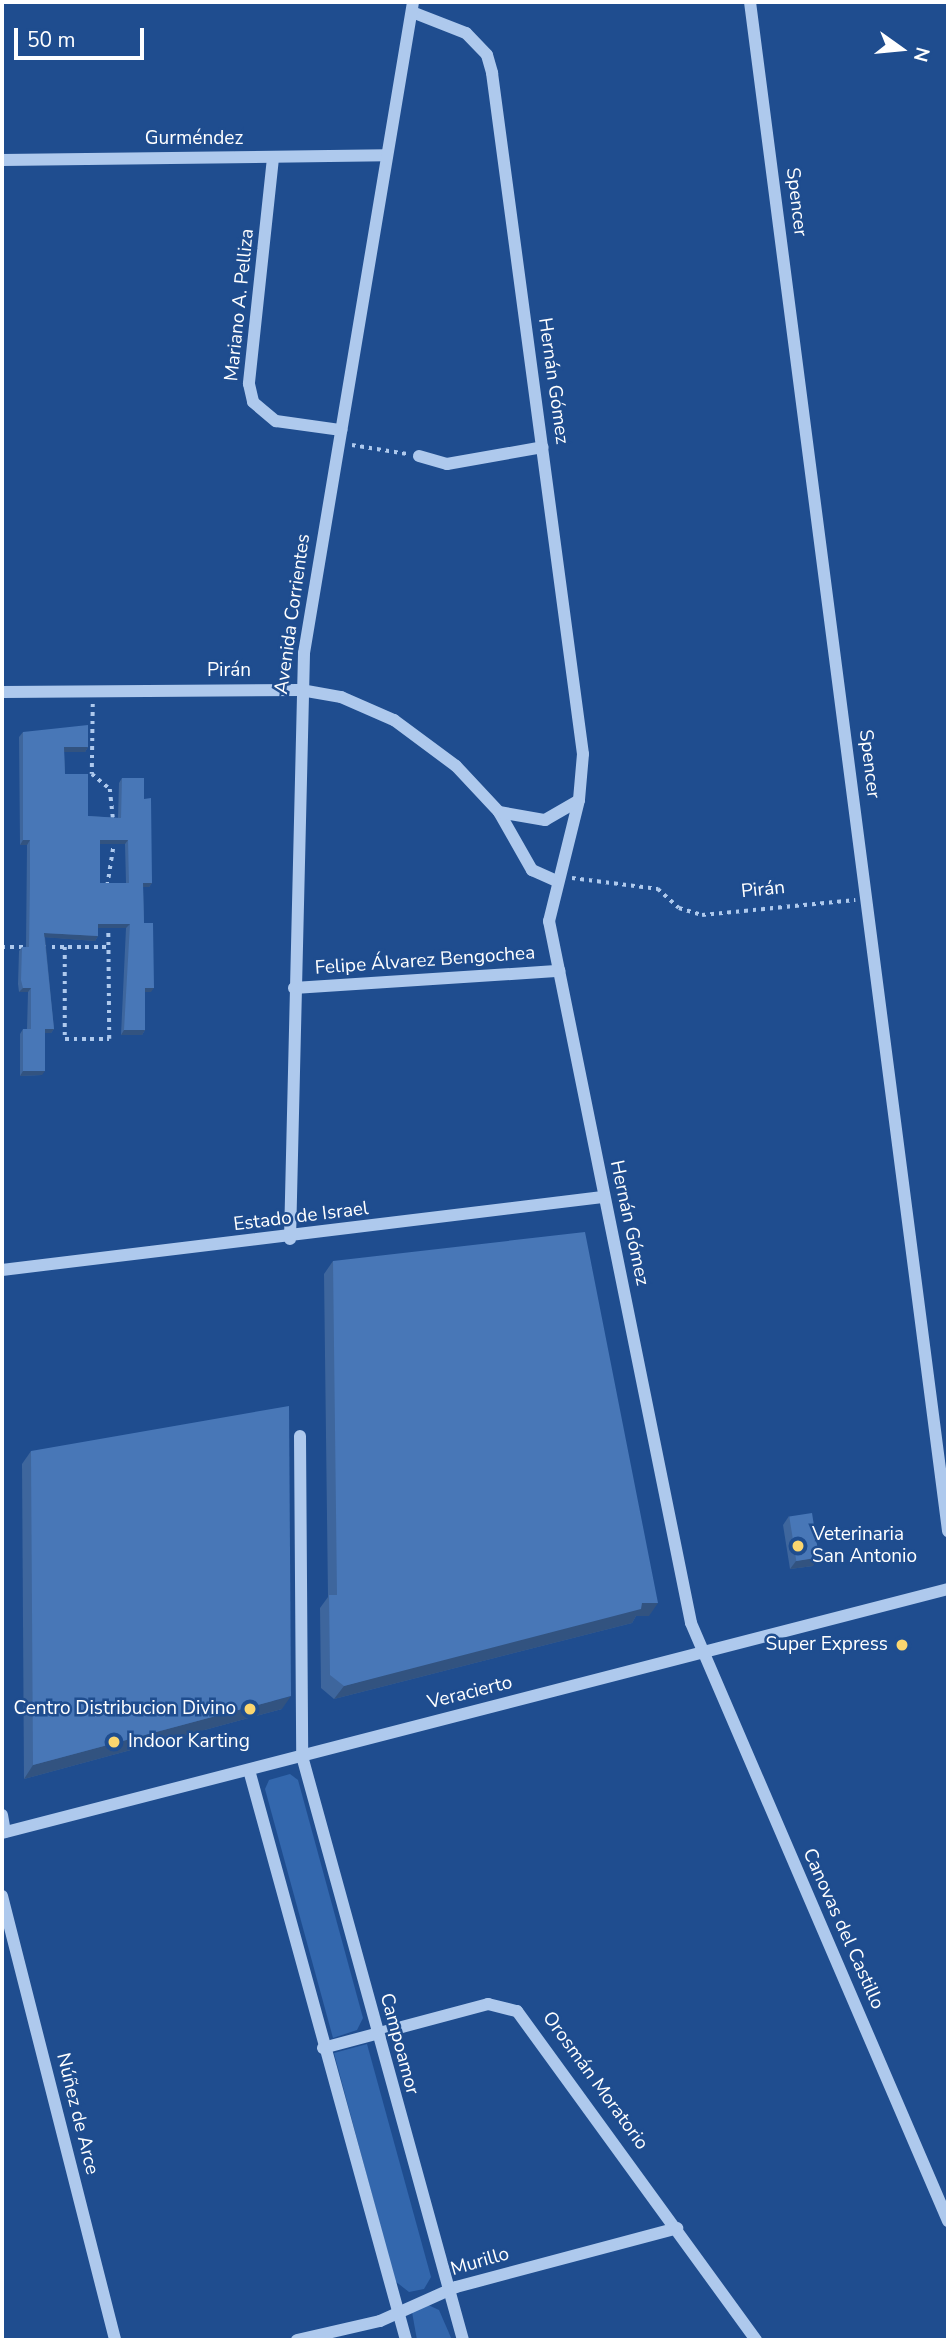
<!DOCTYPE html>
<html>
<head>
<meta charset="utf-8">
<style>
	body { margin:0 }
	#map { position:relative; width:950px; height:2342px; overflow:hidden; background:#1f4d8f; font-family:"Nunito Sans",sans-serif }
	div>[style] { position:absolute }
	.green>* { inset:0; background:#3367ad }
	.path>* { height:3.5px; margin-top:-1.75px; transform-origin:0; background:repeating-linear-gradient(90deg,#aec9ed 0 3.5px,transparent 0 8.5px) }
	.minor>* { height:12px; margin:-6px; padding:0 6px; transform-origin:6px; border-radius:6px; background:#aec9ed }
	.wall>* { inset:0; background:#3e669d }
	.shaded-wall>* { inset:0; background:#325380 }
	.building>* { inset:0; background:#4877b7; transform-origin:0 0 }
	.dots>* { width:19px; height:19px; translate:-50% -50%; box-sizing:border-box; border:4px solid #1f4d8f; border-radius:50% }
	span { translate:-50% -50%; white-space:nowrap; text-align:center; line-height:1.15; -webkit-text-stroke:5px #1f4d8f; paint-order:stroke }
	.street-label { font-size:19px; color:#fff }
	.poi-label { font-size:19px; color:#fff }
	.left { translate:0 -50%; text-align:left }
	.right { translate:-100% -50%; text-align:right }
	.frame { position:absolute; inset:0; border:4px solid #fff; pointer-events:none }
	.north { position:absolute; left:866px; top:14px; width:70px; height:70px; -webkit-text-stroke:5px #1f4d8f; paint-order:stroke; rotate:105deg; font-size:19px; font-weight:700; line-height:28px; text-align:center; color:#fff }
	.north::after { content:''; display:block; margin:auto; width:24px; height:32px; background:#fff; clip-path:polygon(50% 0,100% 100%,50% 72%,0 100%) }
	.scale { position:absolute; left:14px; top:28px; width:130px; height:32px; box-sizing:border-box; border:4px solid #fff; border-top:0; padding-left:9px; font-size:21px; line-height:24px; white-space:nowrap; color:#fff; -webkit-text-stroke:5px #1f4d8f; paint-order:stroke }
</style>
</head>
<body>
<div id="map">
	<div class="green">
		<div style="clip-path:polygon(290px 1774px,298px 1780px,363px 2018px,357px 2030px,333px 2038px,265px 1789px,269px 1780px)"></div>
		<div style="clip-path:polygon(367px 2044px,431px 2277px,424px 2289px,409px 2292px,395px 2281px,334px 2053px)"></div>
		<div style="clip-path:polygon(426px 2304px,439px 2310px,452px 2340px,417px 2340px,412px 2312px)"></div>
	</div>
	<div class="path">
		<div style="left:352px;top:445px;width:56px;rotate:9.3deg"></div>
		<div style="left:93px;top:704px;width:70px;rotate:90.8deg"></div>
		<div style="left:92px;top:774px;width:23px;rotate:40deg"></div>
		<div style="left:110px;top:789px;width:30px;rotate:84deg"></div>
		<div style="left:572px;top:878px;width:87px;rotate:7.3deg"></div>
		<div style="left:658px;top:889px;width:28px;rotate:42deg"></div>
		<div style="left:679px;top:908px;width:24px;rotate:17deg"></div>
		<div style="left:702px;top:915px;width:154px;rotate:-5.6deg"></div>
		<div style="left:107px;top:886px;width:46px;rotate:-81.2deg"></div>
		<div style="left:2px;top:947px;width:23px"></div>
		<div style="left:43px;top:947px;width:65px"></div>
		<div style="left:65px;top:947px;width:92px;rotate:90deg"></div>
		<div style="left:65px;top:1039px;width:44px"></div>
		<div style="left:109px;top:1039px;width:113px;rotate:-90.5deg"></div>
	</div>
	<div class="minor">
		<div style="left:750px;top:2px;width:1542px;rotate:82.62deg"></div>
		<div style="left:412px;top:12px;width:58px;rotate:21.3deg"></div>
		<div style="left:466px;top:33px;width:30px;rotate:46deg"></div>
		<div style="left:487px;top:55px;width:19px;rotate:74deg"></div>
		<div style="left:492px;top:73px;width:687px;rotate:82.39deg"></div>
		<div style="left:583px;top:754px;width:46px;rotate:95deg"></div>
		<div style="left:579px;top:800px;width:125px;rotate:103.9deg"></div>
		<div style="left:549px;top:921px;width:716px;rotate:78.56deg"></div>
		<div style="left:691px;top:1623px;width:651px;rotate:66.74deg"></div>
		<div style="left:273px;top:158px;width:227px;rotate:96.1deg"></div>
		<div style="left:249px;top:384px;width:18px;rotate:77deg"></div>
		<div style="left:253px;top:402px;width:30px;rotate:40deg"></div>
		<div style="left:276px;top:421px;width:66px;rotate:7.9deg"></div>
		<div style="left:2px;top:160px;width:384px;rotate:-0.7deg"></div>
		<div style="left:419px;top:456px;width:29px;rotate:16deg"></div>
		<div style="left:447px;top:464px;width:97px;rotate:-10deg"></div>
		<div style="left:2px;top:692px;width:299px;rotate:-0.4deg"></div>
		<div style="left:301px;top:690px;width:41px;rotate:9.9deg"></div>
		<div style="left:341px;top:697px;width:58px;rotate:23.5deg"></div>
		<div style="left:394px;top:720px;width:77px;rotate:36.6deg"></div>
		<div style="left:456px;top:766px;width:63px;rotate:46.9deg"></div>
		<div style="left:499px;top:812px;width:67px;rotate:60.4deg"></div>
		<div style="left:532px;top:870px;width:27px;rotate:24deg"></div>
		<div style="left:499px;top:812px;width:47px;rotate:9.9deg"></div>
		<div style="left:545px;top:820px;width:39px;rotate:-30deg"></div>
		<div style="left:294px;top:988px;width:266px;rotate:-3.7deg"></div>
		<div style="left:290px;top:1239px;width:586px;rotate:-88.63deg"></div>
		<div style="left:304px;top:653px;width:660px;rotate:-80.49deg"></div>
		<div style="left:2px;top:1270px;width:605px;rotate:-6.93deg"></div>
		<div style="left:300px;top:1436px;width:320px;rotate:89.6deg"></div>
		<div style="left:302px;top:1756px;width:606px;rotate:74.59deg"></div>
		<div style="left:249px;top:1770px;width:591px;rotate:74.6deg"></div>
		<div style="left:2px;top:1815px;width:17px;rotate:80deg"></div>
		<div style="left:2px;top:1833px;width:977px;rotate:-14.46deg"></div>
		<div style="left:2px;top:1896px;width:458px;rotate:75.7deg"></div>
		<div style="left:323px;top:2048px;width:171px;rotate:-14.9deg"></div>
		<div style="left:488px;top:2004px;width:30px;rotate:14deg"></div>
		<div style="left:517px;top:2011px;width:407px;rotate:54deg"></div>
		<div style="left:297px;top:2340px;width:85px;rotate:-12.9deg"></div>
		<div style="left:380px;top:2321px;width:83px;rotate:-24.1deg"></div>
		<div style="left:456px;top:2287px;width:229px;rotate:-14.9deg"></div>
	</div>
	<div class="wall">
		<div style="clip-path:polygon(evenodd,23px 732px,88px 747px,85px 752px,64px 752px,65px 774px,88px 816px,118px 818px,119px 783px,122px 778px,144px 799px,152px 883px,149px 887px,143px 887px,144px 923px,151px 992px,145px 992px,145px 1030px,142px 1035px,121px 1035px,126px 928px,98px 928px,98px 936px,95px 941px,45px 937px,54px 1029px,51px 1033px,45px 1033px,42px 1075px,20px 1076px,20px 1034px,23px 1029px,27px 1029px,28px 992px,19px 992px,18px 984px,19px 951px,22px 947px,26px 947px,27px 845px,20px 845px,19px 737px,23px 732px,100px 844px,125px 844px,126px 883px,100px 883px,100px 844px)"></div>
		<div style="clip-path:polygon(333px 1261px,649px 1616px,636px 1616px,632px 1623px,334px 1699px,321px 1688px,320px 1608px,328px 1597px,324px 1274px)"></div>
		<div style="clip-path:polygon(31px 1451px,282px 1709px,24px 1779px,22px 1464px)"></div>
		<div style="clip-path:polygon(789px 1516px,813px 1566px,790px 1569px,783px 1525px)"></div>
	</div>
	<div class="shaded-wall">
		<div style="clip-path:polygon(64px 747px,88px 747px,85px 752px,61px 752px)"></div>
		<div style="clip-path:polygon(23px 840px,30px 840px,27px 845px,20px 845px)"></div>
		<div style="clip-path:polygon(100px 840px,128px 840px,125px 844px,97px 844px)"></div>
		<div style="clip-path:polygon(143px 883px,152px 883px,149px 887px,140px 887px)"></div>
		<div style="clip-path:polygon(98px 924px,130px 924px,126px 928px,95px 928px)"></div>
		<div style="clip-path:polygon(44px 933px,98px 936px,95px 941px,41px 937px)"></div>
		<div style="clip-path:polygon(23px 988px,31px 988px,28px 992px,19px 992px)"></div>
		<div style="clip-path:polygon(145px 988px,154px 988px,151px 992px,142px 992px)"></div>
		<div style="clip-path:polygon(45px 1029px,54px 1029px,51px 1033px,42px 1033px)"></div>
		<div style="clip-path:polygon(124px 1030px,145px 1030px,142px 1035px,121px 1035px)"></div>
		<div style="clip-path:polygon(23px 1071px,45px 1071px,42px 1075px,20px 1076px)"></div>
		<div style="clip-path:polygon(819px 1557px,813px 1566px,790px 1569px,796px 1561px)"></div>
		<div style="clip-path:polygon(642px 1603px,658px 1603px,649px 1616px,636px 1616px,632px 1623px,334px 1699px,344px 1686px)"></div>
		<div style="clip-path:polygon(291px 1696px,282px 1709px,24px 1779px,33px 1765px)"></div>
	</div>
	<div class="building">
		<div style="clip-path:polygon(evenodd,88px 725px,88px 747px,64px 747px,65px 774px,88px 774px,88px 816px,121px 818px,122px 778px,144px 778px,144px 799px,151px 798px,152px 883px,143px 883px,144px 923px,153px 923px,154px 988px,145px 988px,145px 1030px,124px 1030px,130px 924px,98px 924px,98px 936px,44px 933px,54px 1029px,45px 1029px,45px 1071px,23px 1071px,23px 1029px,31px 1029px,31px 988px,23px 988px,21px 980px,22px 947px,29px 947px,30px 882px,30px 840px,23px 840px,23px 732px,88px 725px,100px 840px,128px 840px,129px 883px,100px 883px,100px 840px)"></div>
		<div style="clip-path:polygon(585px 1232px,658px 1603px,642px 1603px,641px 1609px,344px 1686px,330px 1675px,329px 1595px,337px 1595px,333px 1261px)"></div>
		<div style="clip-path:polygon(289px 1406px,291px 1696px,33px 1765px,31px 1451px)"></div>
		<div style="left:812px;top:1513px;width:45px;height:23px;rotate:81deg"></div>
	</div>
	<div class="dots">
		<div style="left:798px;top:1546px;background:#fbd66f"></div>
		<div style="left:902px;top:1645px;background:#fbd66f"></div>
		<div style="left:250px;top:1709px;background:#fbd66f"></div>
		<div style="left:114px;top:1742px;background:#fbd66f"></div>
	</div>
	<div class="street-label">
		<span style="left:194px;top:139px">Gurméndez</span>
		<span style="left:796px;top:202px;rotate:83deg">Spencer</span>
		<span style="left:240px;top:305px;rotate:-84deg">Mariano A. Pelliza</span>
		<span style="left:553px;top:381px;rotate:82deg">Hernán Gómez</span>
		<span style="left:293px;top:614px;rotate:-82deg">Avenida Corrientes</span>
		<span style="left:229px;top:671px">Pirán</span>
		<span style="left:869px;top:764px;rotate:83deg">Spencer</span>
		<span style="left:763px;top:890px;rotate:-6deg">Pirán</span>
		<span style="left:425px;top:961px;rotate:-4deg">Felipe Álvarez Bengochea</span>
		<span style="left:301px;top:1217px;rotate:-7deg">Estado de Israel</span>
		<span style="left:629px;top:1223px;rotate:78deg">Hernán Gómez</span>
		<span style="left:470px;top:1693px;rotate:-14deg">Veracierto</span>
		<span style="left:843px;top:1929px;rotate:66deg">Canovas del Castillo</span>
		<span style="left:399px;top:2044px;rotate:75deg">Campoamor</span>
		<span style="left:595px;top:2081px;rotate:54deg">Orosmán Moratorio</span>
		<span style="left:77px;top:2114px;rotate:76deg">Núñez de Arce</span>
		<span style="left:480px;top:2262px;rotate:-16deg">Murillo</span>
	</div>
	<div class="poi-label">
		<span class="left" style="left:812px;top:1546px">Veterinaria<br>San Antonio</span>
		<span class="right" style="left:888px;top:1645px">Super Express</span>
		<span class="right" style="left:236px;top:1709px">Centro Distribucion Divino</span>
		<span class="left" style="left:128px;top:1742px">Indoor Karting</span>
	</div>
	<div class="frame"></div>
	<div class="north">N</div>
	<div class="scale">50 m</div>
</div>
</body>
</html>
